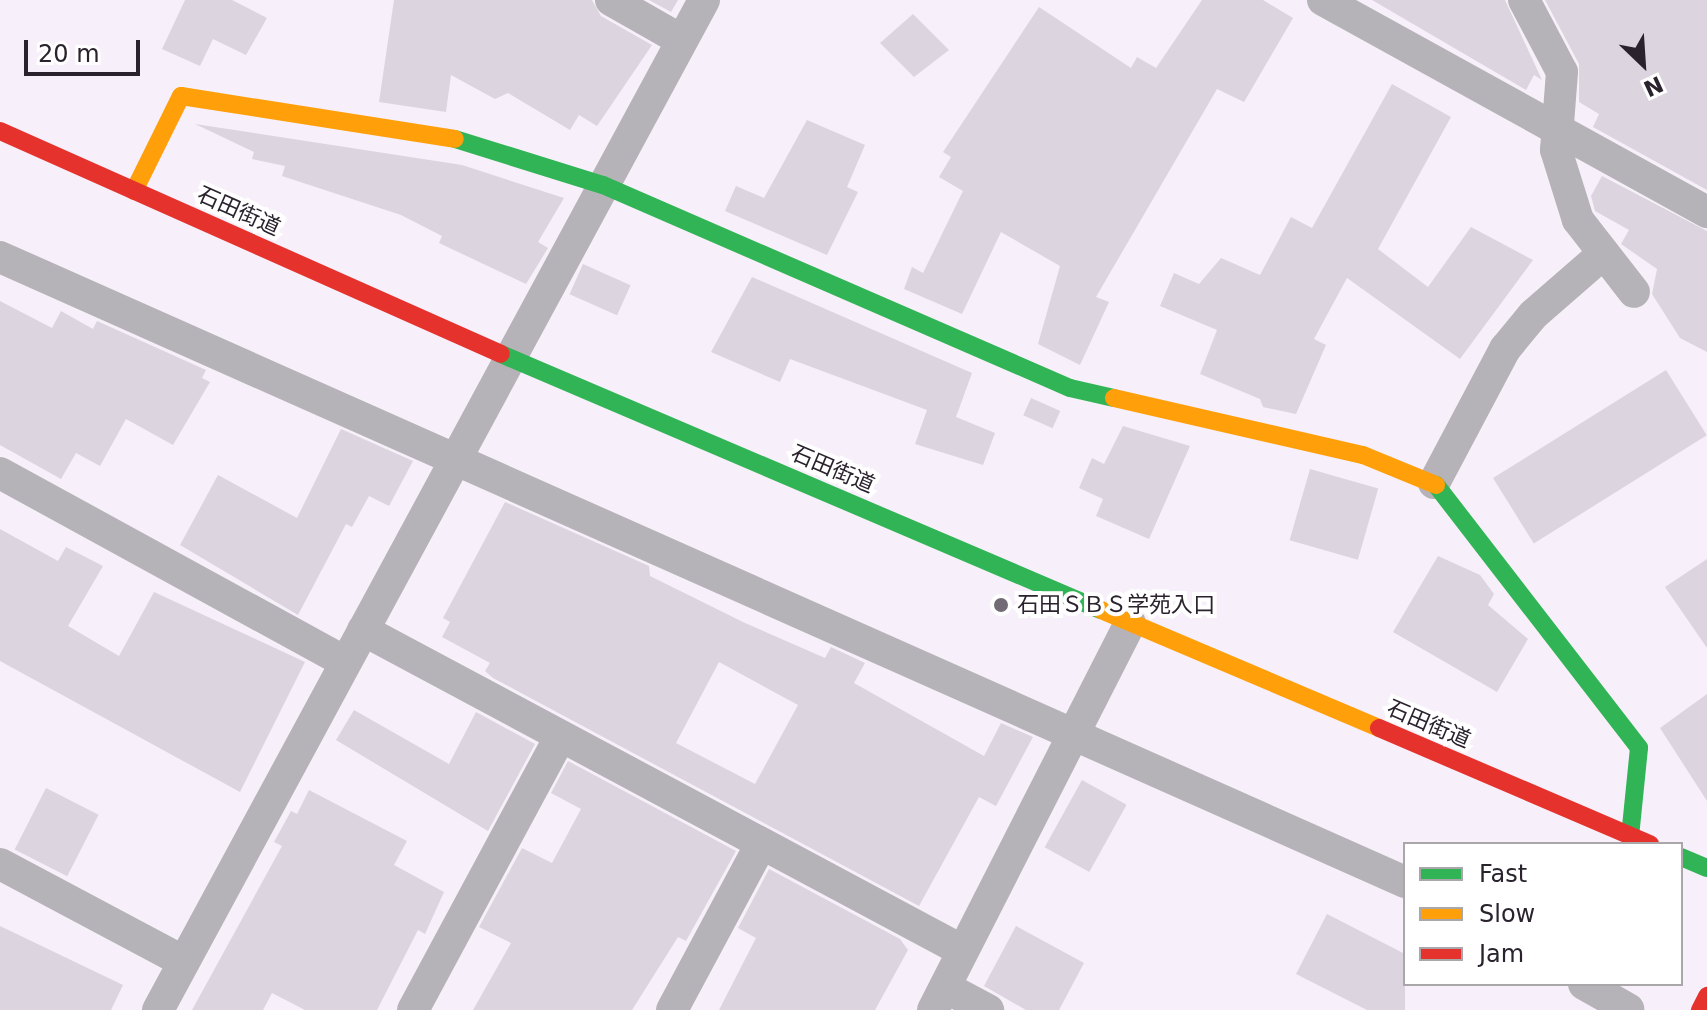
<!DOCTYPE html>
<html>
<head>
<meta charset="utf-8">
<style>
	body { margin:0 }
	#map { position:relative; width:1707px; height:1010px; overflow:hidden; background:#f7eff9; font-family:"DejaVu Sans","Noto Sans JP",sans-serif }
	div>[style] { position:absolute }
	.building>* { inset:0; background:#dcd5df; transform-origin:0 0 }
	.street>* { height:32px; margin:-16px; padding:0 16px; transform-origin:16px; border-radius:16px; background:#b6b3b8 }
	.fast>* { height:18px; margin:-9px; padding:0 9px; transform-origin:9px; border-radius:9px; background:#30b455 }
	.slow>* { height:18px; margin:-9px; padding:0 9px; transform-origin:9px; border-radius:9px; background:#ff9f0a }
	.jam>* { height:18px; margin:-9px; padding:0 9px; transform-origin:9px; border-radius:9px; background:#e5322d }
	.dots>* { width:22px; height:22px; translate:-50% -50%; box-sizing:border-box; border:4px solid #fff; border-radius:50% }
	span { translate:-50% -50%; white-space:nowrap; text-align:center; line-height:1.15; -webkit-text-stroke:8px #fff; paint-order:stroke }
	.street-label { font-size:22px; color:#2a222d }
	.poi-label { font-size:22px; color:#2a222d }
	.left { translate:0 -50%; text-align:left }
	.legend { position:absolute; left:1403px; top:842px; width:280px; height:144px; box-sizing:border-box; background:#fff; border:2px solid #aaa7ab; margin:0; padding:10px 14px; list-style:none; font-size:24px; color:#2a222d }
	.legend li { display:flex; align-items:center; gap:16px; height:40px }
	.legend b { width:40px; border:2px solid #aaa7ab }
	.north { position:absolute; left:1603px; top:24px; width:80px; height:80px; -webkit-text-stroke:6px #fff; paint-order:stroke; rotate:155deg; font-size:22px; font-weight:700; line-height:32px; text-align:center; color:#2a222d }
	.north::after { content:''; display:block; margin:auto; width:28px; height:36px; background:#2a222d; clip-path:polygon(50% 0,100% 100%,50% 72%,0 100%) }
	.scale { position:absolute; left:24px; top:40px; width:116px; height:36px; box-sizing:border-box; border:4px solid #2a222d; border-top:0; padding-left:10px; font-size:24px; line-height:28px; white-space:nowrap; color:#2a222d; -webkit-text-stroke:6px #fff; paint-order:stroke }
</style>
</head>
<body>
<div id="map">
	<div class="building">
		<div style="clip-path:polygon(185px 0,232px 0,267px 18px,246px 55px,213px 39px,200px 66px,162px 49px)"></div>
		<div style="clip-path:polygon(394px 0,592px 0,601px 16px,652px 45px,597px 126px,579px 115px,570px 130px,508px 93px,495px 99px,451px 75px,446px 112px,379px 102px)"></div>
		<div style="clip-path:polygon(649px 0,678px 0,671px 12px)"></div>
		<div style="clip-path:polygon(1202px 0,1263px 0,1293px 18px,1244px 102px,1217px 89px,1096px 297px,1109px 302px,1080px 365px,1038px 344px,1060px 266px,1001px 232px,962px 314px,904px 289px,912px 267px,923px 273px,963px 191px,939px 177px,951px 157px,943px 152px,1039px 7px,1131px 68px,1137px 57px,1156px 68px)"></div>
		<div style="clip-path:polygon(1372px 0,1505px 0,1542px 80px,1534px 75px,1526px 90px)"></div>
		<div style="clip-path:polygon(1545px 0,1707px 0,1707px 190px,1593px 127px,1599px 114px,1579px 102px,1579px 64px)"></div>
		<div style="clip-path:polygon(913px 14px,949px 50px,914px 77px,880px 43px)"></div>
		<div style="clip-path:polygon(1392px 84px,1451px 117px,1378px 249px,1428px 287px,1471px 227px,1533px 260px,1460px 359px,1347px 278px,1314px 339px,1326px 345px,1296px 414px,1263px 407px,1260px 399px,1200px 374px,1217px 330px,1160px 306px,1174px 273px,1199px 284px,1221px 258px,1260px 275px,1291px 217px,1312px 228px)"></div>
		<div style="clip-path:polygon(807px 120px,865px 145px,847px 187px,858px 192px,827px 255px,725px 211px,736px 186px,764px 198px)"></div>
		<div style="clip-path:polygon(195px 124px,462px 165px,564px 198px,538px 242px,548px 248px,526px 284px,439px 243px,442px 236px,401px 215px,282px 176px,285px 166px,252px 159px,254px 152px)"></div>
		<div style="clip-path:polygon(1602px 176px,1707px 231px,1707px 352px,1680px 338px,1652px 294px,1657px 269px,1621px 244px,1629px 230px,1595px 211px,1591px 196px)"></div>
		<div style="left:583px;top:264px;width:52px;height:33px;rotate:24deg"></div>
		<div style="clip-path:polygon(752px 277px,972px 373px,956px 417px,995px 433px,983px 465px,915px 444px,927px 410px,790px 359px,780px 382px,711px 352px)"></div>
		<div style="clip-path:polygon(0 301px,52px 328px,61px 311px,93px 329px,97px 321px,206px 370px,202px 378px,210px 382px,173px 445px,126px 419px,100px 466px,76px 453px,61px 479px,0 445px)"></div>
		<div style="left:1666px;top:370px;width:77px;height:204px;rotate:58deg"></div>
		<div style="left:1031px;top:398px;width:32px;height:19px;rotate:24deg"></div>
		<div style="clip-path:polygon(1123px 426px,1190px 446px,1149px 539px,1096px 516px,1103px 499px,1079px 488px,1092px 458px,1104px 464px)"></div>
		<div style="clip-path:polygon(341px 429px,413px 461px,389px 506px,369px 496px,352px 527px,346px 524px,298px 615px,180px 545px,218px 475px,297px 518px)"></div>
		<div style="left:1310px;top:469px;width:71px;height:74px;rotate:16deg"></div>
		<div style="clip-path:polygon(evenodd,505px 502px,649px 566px,650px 576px,745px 623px,825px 658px,831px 647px,865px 663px,854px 683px,984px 756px,1001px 723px,1033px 737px,996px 806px,979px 797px,919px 906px,493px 678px,485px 671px,490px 663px,442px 637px,450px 622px,443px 618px,505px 502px,719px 662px,798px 705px,755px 784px,676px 743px,719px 662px)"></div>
		<div style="clip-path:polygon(0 529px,58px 561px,66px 547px,103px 566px,68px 626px,119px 656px,154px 592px,305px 662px,240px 792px,0 661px)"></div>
		<div style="clip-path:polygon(1438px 556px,1480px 575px,1494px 594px,1488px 605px,1528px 639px,1497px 692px,1393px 632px)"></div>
		<div style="clip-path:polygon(1707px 559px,1707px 648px,1665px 587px)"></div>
		<div style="clip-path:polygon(1707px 694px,1707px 801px,1660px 728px)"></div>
		<div style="clip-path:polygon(354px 710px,449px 764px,476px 712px,535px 744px,488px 831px,336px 740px)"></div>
		<div style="clip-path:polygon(568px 761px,736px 851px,686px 941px,678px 937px,632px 1010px,473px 1010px,511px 943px,479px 927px,522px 848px,552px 863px,581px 809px,551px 793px)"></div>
		<div style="left:1082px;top:780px;width:51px;height:77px;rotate:29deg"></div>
		<div style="left:46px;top:788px;width:59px;height:69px;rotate:27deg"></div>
		<div style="clip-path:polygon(309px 790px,407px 841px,394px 865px,444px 892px,425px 934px,418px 930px,377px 1010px,305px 1010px,272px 993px,263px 1010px,192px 1010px,282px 846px,274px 842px,291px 811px,297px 814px)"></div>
		<div style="clip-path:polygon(769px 869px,900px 939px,908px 950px,875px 1010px,719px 1010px,756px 938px,738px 928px)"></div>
		<div style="clip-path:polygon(1327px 914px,1405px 954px,1405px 1010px,1367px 1010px,1296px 974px)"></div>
		<div style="clip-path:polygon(0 926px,123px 985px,111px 1010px,0 1010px)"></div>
		<div style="clip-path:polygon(1016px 926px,1084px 963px,1059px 1010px,1026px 1010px,984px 986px)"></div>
	</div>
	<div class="street">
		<div style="left:611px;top:0;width:81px;rotate:29.7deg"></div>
		<div style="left:1323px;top:0;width:439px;rotate:28.9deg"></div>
		<div style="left:1524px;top:0;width:81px;rotate:62.2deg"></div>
		<div style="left:1562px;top:72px;width:78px;rotate:94.4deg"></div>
		<div style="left:1556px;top:150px;width:73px;rotate:72.6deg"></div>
		<div style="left:1578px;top:220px;width:91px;rotate:52.1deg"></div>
		<div style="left:0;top:257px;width:1538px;rotate:23.98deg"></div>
		<div style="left:0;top:473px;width:393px;rotate:28.7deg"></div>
		<div style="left:1434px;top:483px;width:152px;rotate:-62.1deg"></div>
		<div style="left:1505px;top:349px;width:44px;rotate:-50.5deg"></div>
		<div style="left:1533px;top:315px;width:93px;rotate:-41.1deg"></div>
		<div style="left:363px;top:630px;width:678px;rotate:28.15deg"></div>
		<div style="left:0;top:864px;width:208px;rotate:28deg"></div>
		<div style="left:1584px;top:984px;width:51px;rotate:29.6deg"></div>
		<div style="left:945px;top:987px;width:49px;rotate:28.1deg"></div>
		<div style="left:158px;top:1010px;width:1148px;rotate:-61.6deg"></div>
		<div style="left:413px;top:1010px;width:310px;rotate:-61.7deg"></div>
		<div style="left:672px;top:1010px;width:186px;rotate:-61.8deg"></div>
		<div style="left:933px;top:1010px;width:434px;rotate:-63deg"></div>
	</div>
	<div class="fast">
		<div style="left:455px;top:139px;width:155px;rotate:17.3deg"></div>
		<div style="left:603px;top:185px;width:509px;rotate:23.49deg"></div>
		<div style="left:1070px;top:388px;width:45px;rotate:12.8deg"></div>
		<div style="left:501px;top:354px;width:652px;rotate:23.11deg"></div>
		<div style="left:1436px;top:485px;width:332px;rotate:52.3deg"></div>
		<div style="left:1639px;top:748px;width:88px;rotate:95.8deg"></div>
		<div style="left:1681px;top:857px;width:28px;rotate:23deg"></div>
	</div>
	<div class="slow">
		<div style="left:134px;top:191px;width:106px;rotate:-63.7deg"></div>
		<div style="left:181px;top:96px;width:277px;rotate:8.9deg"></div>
		<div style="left:1114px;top:398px;width:255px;rotate:12.9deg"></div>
		<div style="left:1363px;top:455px;width:79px;rotate:22.3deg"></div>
		<div style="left:1101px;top:610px;width:302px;rotate:23deg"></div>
	</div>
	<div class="jam">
		<div style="left:0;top:131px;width:548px;rotate:23.99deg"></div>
		<div style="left:1379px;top:728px;width:295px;rotate:23.2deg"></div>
		<div style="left:1700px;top:1010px;width:16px;rotate:-63deg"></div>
	</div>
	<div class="dots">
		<div style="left:1001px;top:605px;background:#726a74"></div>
	</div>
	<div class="street-label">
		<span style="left:239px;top:211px;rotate:24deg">石田街道</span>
		<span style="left:833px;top:469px;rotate:23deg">石田街道</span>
		<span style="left:1429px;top:724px;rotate:23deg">石田街道</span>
	</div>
	<div class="poi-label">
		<span class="left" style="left:1017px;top:605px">石田ＳＢＳ学苑入口</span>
	</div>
	<ul class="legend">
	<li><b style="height:10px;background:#30b455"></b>Fast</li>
	<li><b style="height:10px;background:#ff9f0a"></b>Slow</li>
	<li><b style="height:10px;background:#e5322d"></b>Jam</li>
	</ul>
	<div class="north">N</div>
	<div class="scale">20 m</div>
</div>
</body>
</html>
